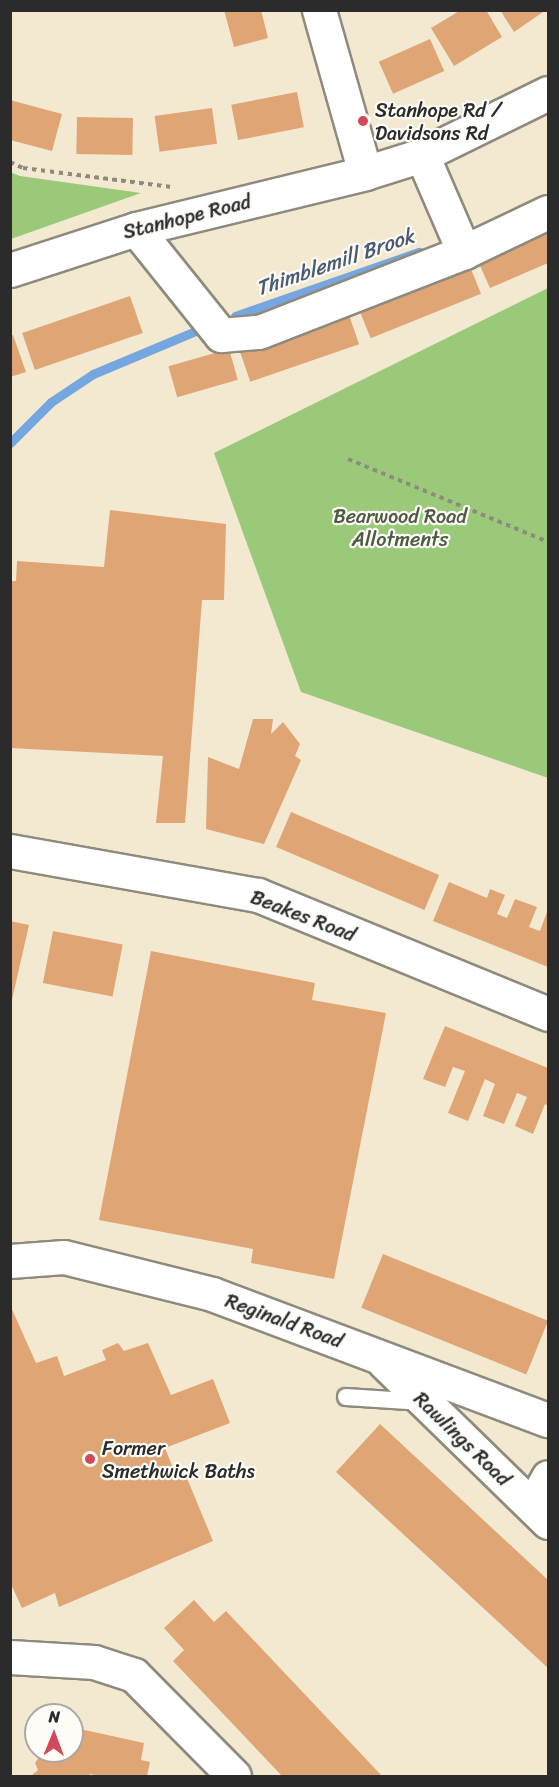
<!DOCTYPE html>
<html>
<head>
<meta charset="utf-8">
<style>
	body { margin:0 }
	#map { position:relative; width:559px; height:1787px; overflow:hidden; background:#f3e9d1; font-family:Sriracha,sans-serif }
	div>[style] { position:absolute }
	.green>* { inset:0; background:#9aca79 }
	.stream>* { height:9px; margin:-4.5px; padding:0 4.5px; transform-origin:4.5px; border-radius:4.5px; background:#75a6df }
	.building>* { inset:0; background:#e0a575; transform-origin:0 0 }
	.path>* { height:4px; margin-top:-2px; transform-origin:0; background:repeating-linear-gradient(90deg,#8f8a7e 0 4.5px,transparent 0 9px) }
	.roads { filter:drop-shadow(2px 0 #8f8a7e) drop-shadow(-2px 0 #8f8a7e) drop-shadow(0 2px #8f8a7e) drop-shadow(0 -2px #8f8a7e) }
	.service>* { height:16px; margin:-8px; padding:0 8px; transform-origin:8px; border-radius:8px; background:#fff }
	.minor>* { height:33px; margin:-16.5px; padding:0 16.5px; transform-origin:16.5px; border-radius:16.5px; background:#fff }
	.tertiary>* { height:33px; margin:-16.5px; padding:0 16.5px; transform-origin:16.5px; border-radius:16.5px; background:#fff }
	.dots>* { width:16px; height:16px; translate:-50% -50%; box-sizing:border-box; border:3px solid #fdfcf7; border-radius:50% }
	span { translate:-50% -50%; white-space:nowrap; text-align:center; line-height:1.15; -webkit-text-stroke:4.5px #fdfcf7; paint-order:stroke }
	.poi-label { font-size:20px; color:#2b2b2b }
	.left { translate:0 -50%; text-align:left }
	.street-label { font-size:20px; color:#2b2b2b }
	.park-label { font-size:20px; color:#4c5b42 }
	.water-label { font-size:21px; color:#495c73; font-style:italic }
	.frame { position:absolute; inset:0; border:12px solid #2b2b2b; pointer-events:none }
	.north { position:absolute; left:24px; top:1703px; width:60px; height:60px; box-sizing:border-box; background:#fdfcf7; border:2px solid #a9a8a5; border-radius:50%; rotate:1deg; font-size:16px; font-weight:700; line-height:24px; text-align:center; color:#2b2b2b }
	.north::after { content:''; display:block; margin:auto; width:21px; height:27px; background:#d1495b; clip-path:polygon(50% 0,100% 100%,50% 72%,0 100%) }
</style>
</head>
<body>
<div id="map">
	<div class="green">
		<div style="clip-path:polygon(10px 172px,20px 176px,141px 193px,11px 239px)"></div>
		<div style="clip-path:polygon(548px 288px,548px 778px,301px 692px,214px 453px)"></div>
	</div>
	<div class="stream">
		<div style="left:235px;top:316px;width:195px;rotate:-19.2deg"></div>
		<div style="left:10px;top:443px;width:58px;rotate:-45deg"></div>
		<div style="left:51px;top:402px;width:50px;rotate:-33.7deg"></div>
		<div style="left:93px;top:374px;width:116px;rotate:-22.8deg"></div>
	</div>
	<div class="building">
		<div style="clip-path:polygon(224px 10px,261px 10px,268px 38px,234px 47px)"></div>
		<div style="clip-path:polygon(461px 10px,486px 10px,502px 37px,454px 66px,431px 28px)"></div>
		<div style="clip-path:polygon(500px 10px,546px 10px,514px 32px)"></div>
		<div style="left:430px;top:39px;width:35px;height:56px;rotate:66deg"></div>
		<div style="left:297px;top:92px;width:36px;height:67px;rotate:79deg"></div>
		<div style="clip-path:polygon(10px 100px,62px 114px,52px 151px,10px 140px)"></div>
		<div style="left:212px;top:108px;width:36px;height:58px;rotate:82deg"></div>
		<div style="left:77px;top:117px;width:56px;height:37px;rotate:1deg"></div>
		<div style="clip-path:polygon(548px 229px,548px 263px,490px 288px,477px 259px)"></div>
		<div style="left:469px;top:264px;width:32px;height:119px;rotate:68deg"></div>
		<div style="left:130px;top:296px;width:39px;height:114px;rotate:71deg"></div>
		<div style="left:349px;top:315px;width:31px;height:115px;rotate:71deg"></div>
		<div style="clip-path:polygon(13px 335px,26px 372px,10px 377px,10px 336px)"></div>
		<div style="left:229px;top:349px;width:32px;height:63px;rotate:74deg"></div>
		<div style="clip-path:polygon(110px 510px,226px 524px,224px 600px,202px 600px,185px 823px,156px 823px,163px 756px,10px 748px,10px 581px,16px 581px,17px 561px,104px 567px)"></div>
		<div style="clip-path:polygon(253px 719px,273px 719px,271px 734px,283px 722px,300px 744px,295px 756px,301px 760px,264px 844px,206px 829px,208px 757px,239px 769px)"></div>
		<div style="left:291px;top:812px;width:161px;height:38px;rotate:23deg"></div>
		<div style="clip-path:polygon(449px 882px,487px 898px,490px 889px,505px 895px,497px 914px,507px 918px,515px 899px,537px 907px,529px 927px,540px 931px,548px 909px,548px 967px,433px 921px)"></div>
		<div style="clip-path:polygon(10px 921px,29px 925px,11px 1004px,10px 1004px)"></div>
		<div style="left:53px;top:931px;width:71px;height:53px;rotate:11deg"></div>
		<div style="clip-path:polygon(151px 951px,315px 983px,312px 1000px,386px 1013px,334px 1279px,251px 1263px,253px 1249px,99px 1220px)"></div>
		<div style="clip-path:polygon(445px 1026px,548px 1068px,548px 1106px,545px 1104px,533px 1134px,515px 1126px,527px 1097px,517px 1093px,504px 1124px,483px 1116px,495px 1084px,485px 1079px,468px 1121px,448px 1113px,465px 1071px,453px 1067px,445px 1087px,423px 1079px)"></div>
		<div style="left:383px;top:1254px;width:178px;height:58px;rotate:22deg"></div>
		<div style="clip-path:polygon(10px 1305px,36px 1363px,57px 1356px,64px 1376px,106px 1360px,102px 1350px,118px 1343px,124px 1351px,148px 1343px,171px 1395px,213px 1379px,230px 1423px,165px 1448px,175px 1473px,184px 1471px,213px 1541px,59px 1607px,55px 1593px,22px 1608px,10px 1582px)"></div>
		<div style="clip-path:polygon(380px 1424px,548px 1580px,548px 1668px,336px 1472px)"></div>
		<div style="clip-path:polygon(194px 1600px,214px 1622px,226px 1611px,382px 1776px,282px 1776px,173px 1661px,184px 1650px,164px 1628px)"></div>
		<div style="clip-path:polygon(80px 1729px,144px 1743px,141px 1760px,150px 1762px,147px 1776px,102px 1776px,90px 1774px,87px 1776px,31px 1776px,38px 1770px,35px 1763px,39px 1757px,48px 1761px,57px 1751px,72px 1751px,72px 1737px)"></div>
	</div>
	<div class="path">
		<div style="left:10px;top:162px;width:14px;rotate:25deg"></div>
		<div style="left:23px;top:168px;width:150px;rotate:7.3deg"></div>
		<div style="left:348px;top:459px;width:217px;rotate:22.5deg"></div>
	</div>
	<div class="roads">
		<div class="service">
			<div style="left:346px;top:1397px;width:77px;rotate:3.7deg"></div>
		</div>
		<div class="minor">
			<div style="left:319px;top:10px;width:169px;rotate:74.2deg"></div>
			<div style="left:422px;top:155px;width:106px;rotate:66.6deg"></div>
			<div style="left:136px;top:229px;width:136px;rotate:51.3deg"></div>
			<div style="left:221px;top:335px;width:38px;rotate:-5deg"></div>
			<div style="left:259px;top:332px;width:220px;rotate:-21.3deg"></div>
			<div style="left:464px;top:252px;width:93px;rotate:-25.5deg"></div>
			<div style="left:10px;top:851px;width:252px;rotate:10.1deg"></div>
			<div style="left:258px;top:895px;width:313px;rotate:22.3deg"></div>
			<div style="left:10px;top:1261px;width:54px;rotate:-4.2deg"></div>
			<div style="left:64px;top:1257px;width:153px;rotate:14deg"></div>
			<div style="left:212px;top:1294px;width:359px;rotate:20.6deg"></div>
			<div style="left:384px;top:1362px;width:229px;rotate:44.3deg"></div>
			<div style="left:532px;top:1506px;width:33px;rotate:-61deg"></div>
			<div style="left:10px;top:1657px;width:84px;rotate:3.4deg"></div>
			<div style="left:94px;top:1662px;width:42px;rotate:18deg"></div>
			<div style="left:134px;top:1675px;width:142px;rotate:45.3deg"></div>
		</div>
		<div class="tertiary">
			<div style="left:10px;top:270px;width:133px;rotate:-18deg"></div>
			<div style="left:136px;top:229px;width:236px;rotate:-13.7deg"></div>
			<div style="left:365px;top:173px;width:60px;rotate:-17.5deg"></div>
			<div style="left:422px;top:155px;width:140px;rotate:-26.2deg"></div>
		</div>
	</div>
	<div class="dots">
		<div style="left:363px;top:121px;background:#d1495b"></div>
		<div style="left:90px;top:1459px;background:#d1495b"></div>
	</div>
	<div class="poi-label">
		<span class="left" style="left:375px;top:122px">Stanhope Rd /<br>Davidsons Rd</span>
		<span class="left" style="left:102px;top:1460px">Former<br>Smethwick Baths</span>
	</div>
	<div class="street-label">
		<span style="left:187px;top:217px;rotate:-14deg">Stanhope Road</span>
		<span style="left:303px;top:916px;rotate:21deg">Beakes Road</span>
		<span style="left:284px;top:1321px;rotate:20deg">Reginald Road</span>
		<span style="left:462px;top:1439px;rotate:44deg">Rawlings Road</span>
	</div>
	<div class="park-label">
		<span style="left:400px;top:528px">Bearwood Road<br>Allotments</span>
	</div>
	<div class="water-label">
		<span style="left:335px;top:262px;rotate:-19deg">Thimblemill Brook</span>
	</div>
	<div class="frame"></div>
	<div class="north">N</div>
</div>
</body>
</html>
